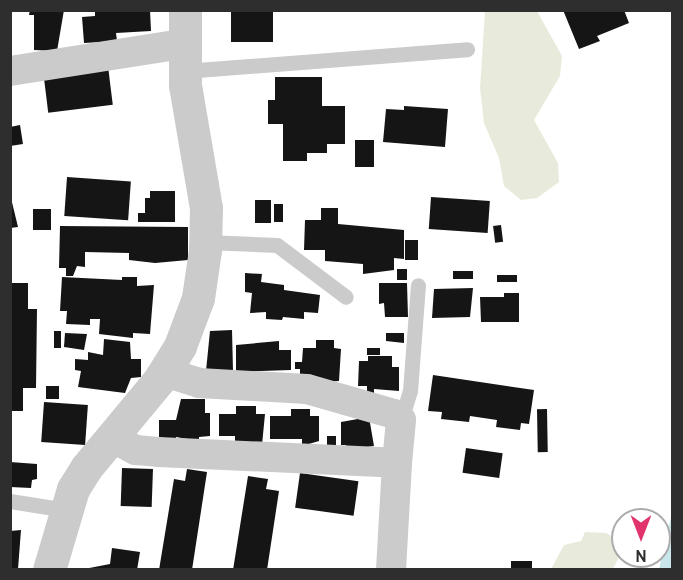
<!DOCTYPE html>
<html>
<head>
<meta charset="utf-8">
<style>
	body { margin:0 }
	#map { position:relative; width:683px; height:580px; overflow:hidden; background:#fff; font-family:Overpass,sans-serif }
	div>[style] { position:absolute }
	.green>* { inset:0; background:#e8ebdc }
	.water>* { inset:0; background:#c8e6eb }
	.building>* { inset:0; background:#151515; transform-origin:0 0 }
	.service>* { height:15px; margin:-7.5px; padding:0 7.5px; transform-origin:7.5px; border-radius:7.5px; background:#cbcbcb }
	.minor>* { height:30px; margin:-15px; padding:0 15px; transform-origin:15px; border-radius:15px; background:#cbcbcb }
	.tertiary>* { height:33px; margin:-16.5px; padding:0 16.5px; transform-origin:16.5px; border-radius:16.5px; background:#cbcbcb }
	span { translate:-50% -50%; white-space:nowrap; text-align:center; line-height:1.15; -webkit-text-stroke:6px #fff; paint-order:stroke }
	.frame { position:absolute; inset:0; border:12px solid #2e2e2e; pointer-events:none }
	.north { position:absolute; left:611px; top:508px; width:60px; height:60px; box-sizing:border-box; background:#fff; border:2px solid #ababab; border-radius:50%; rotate:180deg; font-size:16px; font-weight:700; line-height:24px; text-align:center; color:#2e2e2e }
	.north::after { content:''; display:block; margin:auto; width:21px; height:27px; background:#e1346c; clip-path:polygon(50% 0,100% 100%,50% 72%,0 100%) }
</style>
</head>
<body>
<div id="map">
	<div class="green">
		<div style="clip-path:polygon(485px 11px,537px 11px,562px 56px,560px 76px,534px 120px,558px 163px,559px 182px,537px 198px,521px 200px,504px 186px,499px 158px,484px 123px,480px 88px)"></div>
		<div style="clip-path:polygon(585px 532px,606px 533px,617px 539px,618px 559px,613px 569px,551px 569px,564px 545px,581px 541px)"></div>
	</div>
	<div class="water">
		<div style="clip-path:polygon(672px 513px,672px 569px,659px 569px)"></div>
	</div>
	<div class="building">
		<div style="clip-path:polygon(30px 10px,64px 10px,57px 51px,34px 50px,34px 15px,29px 15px)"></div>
		<div style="clip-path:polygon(95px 10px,150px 10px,151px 31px,116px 33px,117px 41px,84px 43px,82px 17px,95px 16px)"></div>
		<div style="left:231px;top:10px;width:42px;height:32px"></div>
		<div style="clip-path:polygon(563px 10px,624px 10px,629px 23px,597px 36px,600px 41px,579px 49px)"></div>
		<div style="left:108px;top:66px;width:39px;height:65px;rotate:83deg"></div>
		<div style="clip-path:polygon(275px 77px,322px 77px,322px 106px,345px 106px,345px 144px,327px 144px,327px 153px,307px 153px,307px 161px,283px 161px,283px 124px,268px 124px,268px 100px,275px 100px)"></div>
		<div style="clip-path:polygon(404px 106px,448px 109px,445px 147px,383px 142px,386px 109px,404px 110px)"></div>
		<div style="clip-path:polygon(20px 125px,23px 144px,10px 146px,10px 127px)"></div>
		<div style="left:355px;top:140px;width:19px;height:27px"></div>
		<div style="left:67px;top:177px;width:64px;height:39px;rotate:4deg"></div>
		<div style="clip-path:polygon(150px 191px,175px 191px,175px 222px,138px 222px,138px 213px,145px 213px,145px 198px,150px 198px)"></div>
		<div style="clip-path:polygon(10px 194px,18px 227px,10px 228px)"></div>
		<div style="left:431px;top:197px;width:59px;height:32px;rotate:4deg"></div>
		<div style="left:255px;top:200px;width:16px;height:23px"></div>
		<div style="left:274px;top:204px;width:9px;height:18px"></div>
		<div style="clip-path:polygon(321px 208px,338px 208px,338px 224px,404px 230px,404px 259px,394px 258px,394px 270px,363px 274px,363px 264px,325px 261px,325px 250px,304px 250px,305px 220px,321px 220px)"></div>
		<div style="left:33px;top:209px;width:18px;height:21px"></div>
		<div style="left:501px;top:225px;width:17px;height:8px;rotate:83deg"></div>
		<div style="clip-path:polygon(60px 226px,188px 227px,188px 260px,155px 263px,129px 260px,129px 253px,85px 252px,85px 267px,77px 266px,73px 276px,66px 276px,66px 268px,59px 268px)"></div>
		<div style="left:405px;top:240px;width:13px;height:20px"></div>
		<div style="left:397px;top:269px;width:10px;height:11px"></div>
		<div style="left:453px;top:271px;width:20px;height:8px"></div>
		<div style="clip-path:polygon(245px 273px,262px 274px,261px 282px,284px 285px,284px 290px,320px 295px,318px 313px,304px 312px,304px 319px,283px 317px,282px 320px,266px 319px,266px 312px,250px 313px,252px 293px,245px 292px)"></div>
		<div style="left:497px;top:275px;width:20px;height:7px"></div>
		<div style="clip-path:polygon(62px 277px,122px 280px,122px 277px,137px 277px,137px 286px,154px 285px,150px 334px,133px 333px,133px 338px,99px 334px,100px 319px,90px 319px,90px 325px,66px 324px,67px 311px,60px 311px)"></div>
		<div style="clip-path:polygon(10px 283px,28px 283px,28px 309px,37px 309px,36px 388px,23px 388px,23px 411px,10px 411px)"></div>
		<div style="clip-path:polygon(379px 283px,407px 283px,408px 317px,385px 317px,384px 303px,379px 304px)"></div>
		<div style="clip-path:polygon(473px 288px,470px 317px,432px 318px,434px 289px)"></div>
		<div style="clip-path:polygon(504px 293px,519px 293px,519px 322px,481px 322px,480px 297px,504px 297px)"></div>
		<div style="clip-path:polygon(232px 330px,233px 371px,206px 371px,210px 331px)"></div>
		<div style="left:54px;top:331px;width:7px;height:17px"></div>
		<div style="clip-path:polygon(65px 333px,87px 334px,84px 350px,64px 347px)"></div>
		<div style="clip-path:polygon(386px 333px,404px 333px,404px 343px,386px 341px)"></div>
		<div style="clip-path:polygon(104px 339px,130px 342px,131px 359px,141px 359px,141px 377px,131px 378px,125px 393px,78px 387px,81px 371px,75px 370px,75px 359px,88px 360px,88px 352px,103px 355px)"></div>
		<div style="clip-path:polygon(316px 340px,334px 340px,334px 348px,341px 349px,339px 381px,325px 382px,300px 376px,300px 369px,295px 369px,295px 362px,302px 362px,303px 348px,316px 348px)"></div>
		<div style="clip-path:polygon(279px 341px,279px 350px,291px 350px,291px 370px,236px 372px,236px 345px)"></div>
		<div style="left:367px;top:348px;width:13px;height:7px"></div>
		<div style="clip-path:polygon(368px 356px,392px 356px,392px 367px,399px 367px,399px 391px,374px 389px,374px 393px,367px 393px,367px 386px,358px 386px,359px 361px,368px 361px)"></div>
		<div style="clip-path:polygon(433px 375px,534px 390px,529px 424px,521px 423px,520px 430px,496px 427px,497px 420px,470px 416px,469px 422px,441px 419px,442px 412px,428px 411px)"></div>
		<div style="left:46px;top:386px;width:13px;height:13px"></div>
		<div style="clip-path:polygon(181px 399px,205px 399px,205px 413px,210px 413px,210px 436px,199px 437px,199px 441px,176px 437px,176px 443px,159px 443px,159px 420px,176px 420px)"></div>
		<div style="left:44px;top:402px;width:44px;height:40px;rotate:4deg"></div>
		<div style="clip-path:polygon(236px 406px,256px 406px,256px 414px,265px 414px,262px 445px,235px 445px,235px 436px,219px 436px,219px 414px,236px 414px)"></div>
		<div style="clip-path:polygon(291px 409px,310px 409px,310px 416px,319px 416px,319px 441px,302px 446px,302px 439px,270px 439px,270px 416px,291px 416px)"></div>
		<div style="left:547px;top:409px;width:43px;height:10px;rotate:89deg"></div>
		<div style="clip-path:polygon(369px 417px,374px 446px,346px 450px,346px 445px,341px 445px,341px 422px)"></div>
		<div style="left:327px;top:436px;width:9px;height:12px"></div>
		<div style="left:466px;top:448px;width:37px;height:25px;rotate:8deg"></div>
		<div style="clip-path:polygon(10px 462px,37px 464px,37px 479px,32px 480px,31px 488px,10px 487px)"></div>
		<div style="left:122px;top:468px;width:31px;height:38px;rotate:2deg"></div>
		<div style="clip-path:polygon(187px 469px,207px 472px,192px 570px,159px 570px,174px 479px,185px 481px)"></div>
		<div style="left:300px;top:473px;width:59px;height:35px;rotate:8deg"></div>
		<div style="clip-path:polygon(248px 476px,268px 479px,266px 489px,279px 491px,267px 570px,233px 570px)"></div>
		<div style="clip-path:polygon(21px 530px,18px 569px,10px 568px,10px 531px)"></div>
		<div style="clip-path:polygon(112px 548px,140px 552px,137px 570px,79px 570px,110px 564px)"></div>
		<div style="left:511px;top:561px;width:21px;height:9px"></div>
	</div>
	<div class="service">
		<div style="left:184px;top:71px;width:284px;rotate:-4.4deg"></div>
		<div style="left:205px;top:242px;width:72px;rotate:2.4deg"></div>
		<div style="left:277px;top:245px;width:86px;rotate:37deg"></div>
		<div style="left:401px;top:420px;width:30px;rotate:-73deg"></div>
		<div style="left:410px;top:391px;width:106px;rotate:-85.7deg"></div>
		<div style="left:10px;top:501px;width:57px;rotate:9.1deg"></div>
	</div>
	<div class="minor">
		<div style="left:10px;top:71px;width:175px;rotate:-8.9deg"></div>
		<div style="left:164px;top:372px;width:37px;rotate:17deg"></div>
		<div style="left:199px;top:383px;width:108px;rotate:3.2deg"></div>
		<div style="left:307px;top:389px;width:91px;rotate:16deg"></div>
		<div style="left:394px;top:414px;width:9px;rotate:41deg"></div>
		<div style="left:401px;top:420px;width:43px;rotate:95.3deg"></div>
		<div style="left:113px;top:438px;width:26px;rotate:28deg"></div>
		<div style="left:136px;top:450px;width:22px;rotate:5deg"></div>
		<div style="left:158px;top:452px;width:239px;rotate:2.6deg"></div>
		<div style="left:397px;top:463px;width:107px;rotate:93.2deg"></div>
	</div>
	<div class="tertiary">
		<div style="left:49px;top:570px;width:84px;rotate:-73.5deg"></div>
		<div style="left:73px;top:489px;width:25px;rotate:-58deg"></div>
		<div style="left:86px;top:468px;width:114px;rotate:-50.3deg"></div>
		<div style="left:159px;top:380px;width:40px;rotate:-58deg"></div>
		<div style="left:180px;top:346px;width:51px;rotate:-69.4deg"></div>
		<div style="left:198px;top:298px;width:49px;rotate:-81.7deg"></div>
		<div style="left:205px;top:250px;width:42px;rotate:-88.6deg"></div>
		<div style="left:206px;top:208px;width:125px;rotate:-99.7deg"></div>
		<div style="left:185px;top:85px;width:75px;rotate:-90deg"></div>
	</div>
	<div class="frame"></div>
	<div class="north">N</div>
</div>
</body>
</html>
